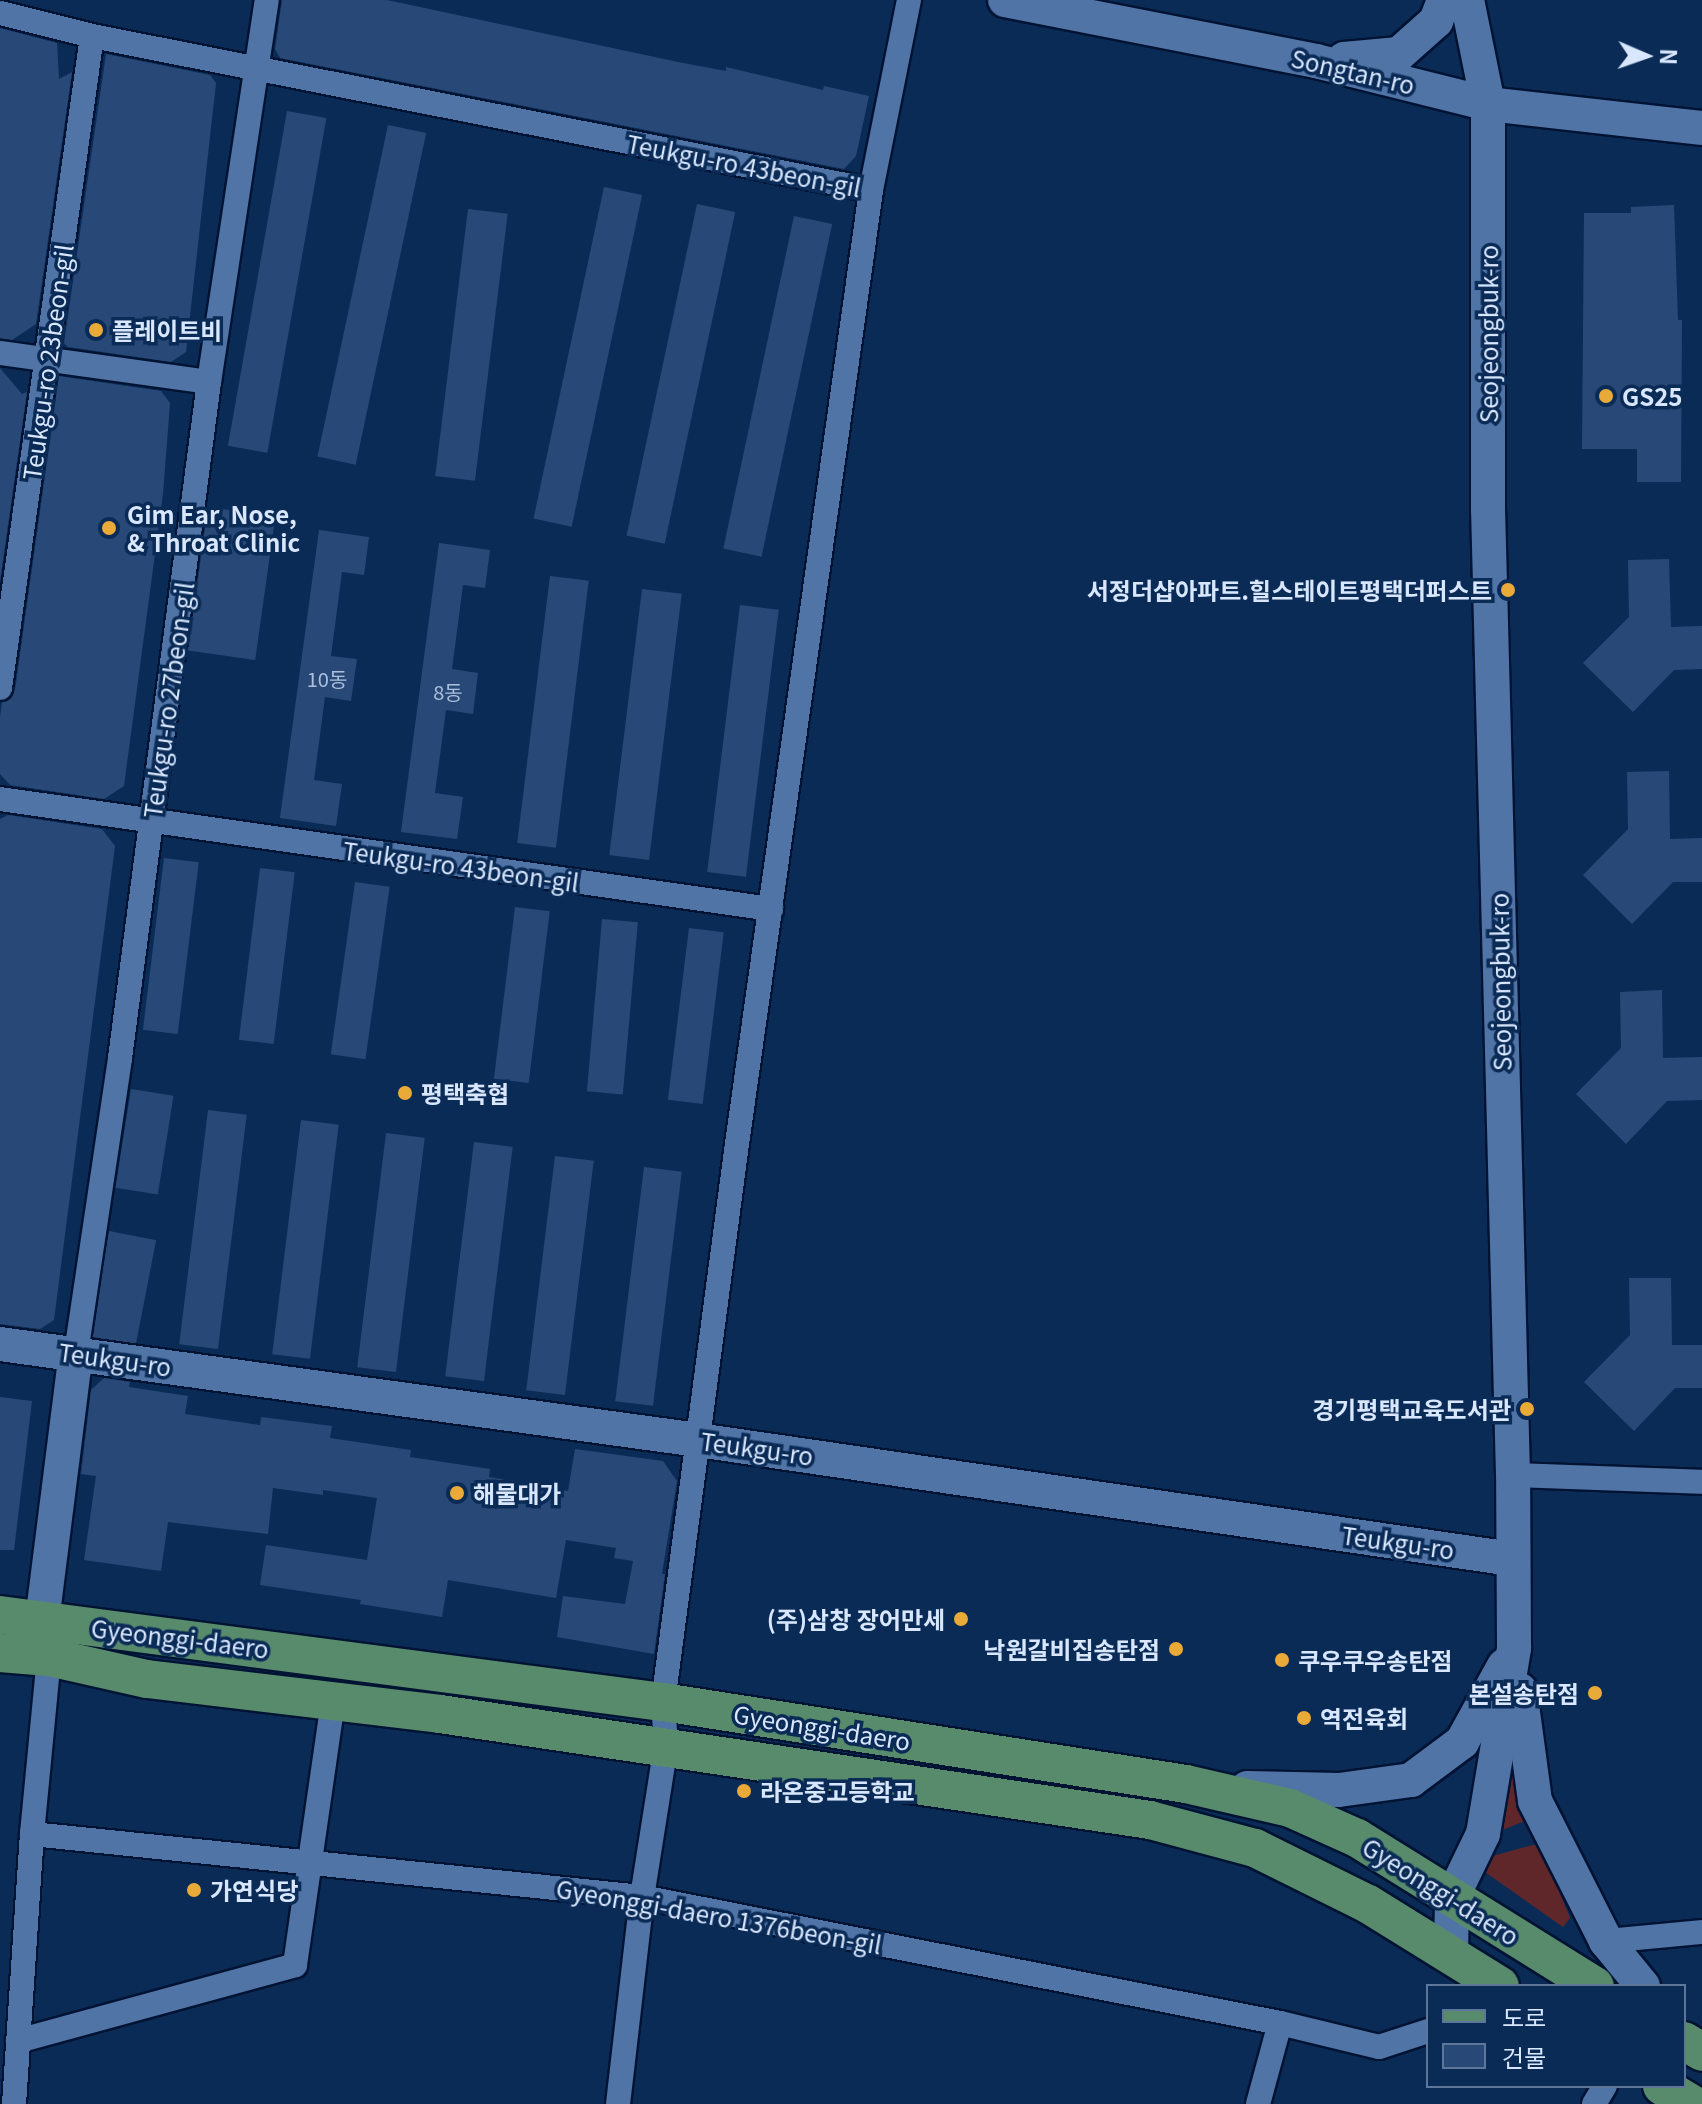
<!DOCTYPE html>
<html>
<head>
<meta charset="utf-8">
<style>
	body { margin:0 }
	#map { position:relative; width:1702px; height:2104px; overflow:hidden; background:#0b2b57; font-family:Georgia,"Noto Sans KR",serif }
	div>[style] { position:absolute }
	.green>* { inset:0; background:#60272b }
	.building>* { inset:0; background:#284977; transform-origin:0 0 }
	.roads { filter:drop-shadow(2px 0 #001333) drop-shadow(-2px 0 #001333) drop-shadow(0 2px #001333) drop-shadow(0 -2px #001333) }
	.street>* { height:24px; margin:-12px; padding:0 12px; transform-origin:12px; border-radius:12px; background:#5174a6 }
	.secondary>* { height:34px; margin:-17px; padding:0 17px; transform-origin:17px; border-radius:17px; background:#5174a6 }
	.primary>* { height:38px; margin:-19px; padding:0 19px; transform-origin:19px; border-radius:19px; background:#588b6b }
	.dots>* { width:22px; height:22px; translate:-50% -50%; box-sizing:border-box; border:4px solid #0b2b57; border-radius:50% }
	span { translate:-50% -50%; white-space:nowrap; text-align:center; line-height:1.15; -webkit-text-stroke:7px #0b2b57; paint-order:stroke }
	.number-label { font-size:20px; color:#acc0dc }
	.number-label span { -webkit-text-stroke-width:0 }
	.street-label { font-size:24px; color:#d8e7fe }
	.poi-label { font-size:24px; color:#d8e7fe; font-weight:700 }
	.left { translate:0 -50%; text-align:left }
	.right { translate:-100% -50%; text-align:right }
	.legend { position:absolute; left:1426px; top:1984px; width:260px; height:104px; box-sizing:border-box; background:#0b2b57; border:2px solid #5d769a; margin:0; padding:10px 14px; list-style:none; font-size:24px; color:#d8e7fe }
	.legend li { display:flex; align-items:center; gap:16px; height:40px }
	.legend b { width:40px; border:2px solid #5d769a }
	.north { position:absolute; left:1606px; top:16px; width:80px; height:80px; -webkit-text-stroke:6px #0b2b57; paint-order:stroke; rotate:92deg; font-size:22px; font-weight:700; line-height:32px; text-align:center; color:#d8e7fe }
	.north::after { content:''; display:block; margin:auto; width:28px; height:36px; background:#d8e7fe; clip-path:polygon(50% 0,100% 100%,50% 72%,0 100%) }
</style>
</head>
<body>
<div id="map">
	<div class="green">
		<div style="clip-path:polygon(1514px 1776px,1530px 1819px,1495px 1833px,1505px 1782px)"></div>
		<div style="clip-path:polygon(1540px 1843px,1570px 1918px,1563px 1927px,1485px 1872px,1489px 1857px)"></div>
	</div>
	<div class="building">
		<div style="clip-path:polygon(282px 0,387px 0,678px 62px,726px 71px,726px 67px,823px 90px,824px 86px,869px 96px,856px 156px,844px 169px,280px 58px,275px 49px)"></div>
		<div style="clip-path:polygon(0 28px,57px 43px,59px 79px,72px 72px,36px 324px,12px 340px,0 338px)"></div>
		<div style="clip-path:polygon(106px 54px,210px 75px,216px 83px,186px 352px,171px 362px,68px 347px,64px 343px)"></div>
		<div style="left:287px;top:111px;width:40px;height:340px;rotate:10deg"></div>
		<div style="left:388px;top:125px;width:39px;height:339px;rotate:12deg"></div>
		<div style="left:604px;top:187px;width:39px;height:339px;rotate:12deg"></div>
		<div style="left:697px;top:204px;width:39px;height:339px;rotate:12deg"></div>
		<div style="clip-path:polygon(1674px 205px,1678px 320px,1682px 320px,1681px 482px,1637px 482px,1637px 449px,1582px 449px,1584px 213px,1631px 213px,1631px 207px)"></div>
		<div style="left:468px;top:209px;width:40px;height:269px;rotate:7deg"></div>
		<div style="left:794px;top:216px;width:39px;height:340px;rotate:12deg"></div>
		<div style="clip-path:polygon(0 368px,22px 394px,27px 392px,0 581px)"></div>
		<div style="clip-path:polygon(59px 376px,161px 391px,170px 403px,163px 494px,124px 786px,104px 799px,10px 785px,0 774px,0 717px,2px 702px,11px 698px,15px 690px)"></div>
		<div style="left:208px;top:507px;width:68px;height:145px;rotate:8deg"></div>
		<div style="clip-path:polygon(319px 530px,369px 537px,364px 575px,342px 572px,331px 656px,357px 659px,351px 701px,325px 697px,314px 780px,342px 784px,336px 826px,280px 818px)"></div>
		<div style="clip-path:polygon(439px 543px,490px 550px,485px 588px,463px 585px,452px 669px,478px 673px,473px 714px,446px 710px,435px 793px,463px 797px,457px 839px,401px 832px)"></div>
		<div style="clip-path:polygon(1669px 559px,1671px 627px,1702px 626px,1702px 669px,1674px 670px,1633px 712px,1583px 663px,1629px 617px,1628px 560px)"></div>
		<div style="left:550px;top:576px;width:39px;height:269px;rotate:7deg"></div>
		<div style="left:642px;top:589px;width:40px;height:268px;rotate:7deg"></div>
		<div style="left:740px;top:605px;width:39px;height:269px;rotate:7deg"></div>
		<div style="clip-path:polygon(1669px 771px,1670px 839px,1702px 838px,1702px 882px,1673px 882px,1632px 924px,1583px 875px,1628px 829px,1627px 772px)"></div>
		<div style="clip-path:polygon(8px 815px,102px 829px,115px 846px,54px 1320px,40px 1329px,0 1324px,0 819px)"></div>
		<div style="left:164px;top:858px;width:35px;height:173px;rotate:7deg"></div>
		<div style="left:260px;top:868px;width:35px;height:173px;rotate:7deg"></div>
		<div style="left:355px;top:882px;width:35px;height:174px;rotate:8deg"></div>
		<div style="left:515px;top:907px;width:35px;height:173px;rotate:7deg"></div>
		<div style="left:602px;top:919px;width:36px;height:173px;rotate:5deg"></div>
		<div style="left:689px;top:928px;width:35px;height:173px;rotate:7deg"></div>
		<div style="clip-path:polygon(1662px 990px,1663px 1058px,1702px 1057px,1702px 1100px,1667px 1101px,1626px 1144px,1576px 1094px,1621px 1048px,1620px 992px)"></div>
		<div style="left:131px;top:1089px;width:43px;height:100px;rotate:9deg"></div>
		<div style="left:208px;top:1110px;width:39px;height:236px;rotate:7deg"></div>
		<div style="left:301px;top:1120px;width:38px;height:236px;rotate:7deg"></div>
		<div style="left:386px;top:1133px;width:39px;height:236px;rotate:7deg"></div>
		<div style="left:474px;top:1142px;width:39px;height:236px;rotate:7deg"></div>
		<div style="left:555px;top:1156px;width:39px;height:236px;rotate:7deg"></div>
		<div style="left:644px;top:1167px;width:38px;height:236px;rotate:7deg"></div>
		<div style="left:109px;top:1231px;width:48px;height:107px;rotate:11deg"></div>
		<div style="clip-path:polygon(1629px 1278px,1671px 1278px,1672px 1345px,1702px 1345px,1702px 1388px,1675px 1388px,1634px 1431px,1584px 1382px,1630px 1335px)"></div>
		<div style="clip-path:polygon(104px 1378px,130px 1382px,129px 1387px,188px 1396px,185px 1414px,260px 1425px,261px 1417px,332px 1426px,330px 1438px,411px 1450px,410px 1457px,490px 1469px,489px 1477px,568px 1491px,575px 1449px,663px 1461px,677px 1481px,662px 1574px,665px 1574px,654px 1654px,557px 1637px,563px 1596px,625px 1604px,633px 1561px,614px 1558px,616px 1548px,566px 1540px,556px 1598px,448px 1580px,442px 1617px,360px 1604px,361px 1600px,260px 1585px,266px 1545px,367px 1560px,377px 1498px,323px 1490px,323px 1495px,273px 1488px,268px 1534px,168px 1522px,161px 1571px,84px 1560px,96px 1476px,81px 1474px,91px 1390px)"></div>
		<div style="clip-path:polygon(0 1397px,32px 1401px,14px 1550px,0 1550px)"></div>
	</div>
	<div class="roads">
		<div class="street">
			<div style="left:0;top:13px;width:95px;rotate:14deg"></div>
			<div style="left:92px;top:36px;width:794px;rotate:11.18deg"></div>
			<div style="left:0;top:353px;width:211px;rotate:7.9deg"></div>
			<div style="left:0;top:688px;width:658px;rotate:-81.97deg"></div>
			<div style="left:0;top:799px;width:779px;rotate:8.12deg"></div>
			<div style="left:76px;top:1353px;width:298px;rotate:-81.5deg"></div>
			<div style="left:120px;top:1058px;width:682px;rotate:-82.5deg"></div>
			<div style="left:209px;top:382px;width:386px;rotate:-81.4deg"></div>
			<div style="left:1513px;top:1475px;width:189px;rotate:2.1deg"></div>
			<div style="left:49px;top:1657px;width:178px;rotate:95.5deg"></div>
			<div style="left:32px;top:1834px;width:613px;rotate:5.9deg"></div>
			<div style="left:642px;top:1897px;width:650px;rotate:11.17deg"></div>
			<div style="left:1280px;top:2023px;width:102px;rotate:13.6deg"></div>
			<div style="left:1379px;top:2047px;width:52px;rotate:-18.1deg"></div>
			<div style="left:1606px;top:1941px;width:96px;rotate:-5.4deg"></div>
			<div style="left:18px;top:2041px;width:287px;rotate:-15.3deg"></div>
			<div style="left:295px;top:1965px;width:267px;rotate:-81.8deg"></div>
			<div style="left:14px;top:2104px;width:271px;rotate:-86.2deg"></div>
			<div style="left:618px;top:2104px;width:208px;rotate:-83.4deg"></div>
			<div style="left:642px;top:1897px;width:154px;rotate:-81deg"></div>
			<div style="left:666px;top:1745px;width:43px;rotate:-94deg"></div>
			<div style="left:663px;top:1702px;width:556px;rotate:-82.45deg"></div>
			<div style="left:736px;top:1151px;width:970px;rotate:-82deg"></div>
			<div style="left:871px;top:190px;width:194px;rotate:-78.7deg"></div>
			<div style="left:1258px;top:2104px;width:84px;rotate:-74.8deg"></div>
			<div style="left:1594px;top:2104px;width:21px;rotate:-59deg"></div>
		</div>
		<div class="secondary">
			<div style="left:1005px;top:0;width:317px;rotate:11.1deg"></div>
			<div style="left:1316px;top:61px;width:177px;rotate:14deg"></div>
			<div style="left:1488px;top:104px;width:215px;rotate:6.4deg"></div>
			<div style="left:1344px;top:59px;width:55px;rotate:-5.2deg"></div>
			<div style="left:1399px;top:54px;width:50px;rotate:-41.7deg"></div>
			<div style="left:1436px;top:21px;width:22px;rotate:-69deg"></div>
			<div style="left:0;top:1344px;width:705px;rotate:7.83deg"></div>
			<div style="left:698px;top:1440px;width:823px;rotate:8.32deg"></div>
			<div style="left:42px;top:1621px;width:270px;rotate:-82.8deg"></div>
			<div style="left:1520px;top:1690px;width:112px;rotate:82.3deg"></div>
			<div style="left:1535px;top:1801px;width:157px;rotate:63.1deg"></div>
			<div style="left:1606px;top:1941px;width:58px;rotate:50.6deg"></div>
			<div style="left:1247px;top:1788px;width:92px;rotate:1.2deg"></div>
			<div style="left:1339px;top:1790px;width:73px;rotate:-7.9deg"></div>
			<div style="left:1411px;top:1780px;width:64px;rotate:-36.7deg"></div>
			<div style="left:1462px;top:1742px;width:87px;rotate:-61.1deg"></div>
			<div style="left:1451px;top:1955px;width:57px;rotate:-89deg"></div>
			<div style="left:1452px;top:1898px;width:71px;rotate:-64.2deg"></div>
			<div style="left:1483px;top:1834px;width:189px;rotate:-80.5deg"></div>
			<div style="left:1514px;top:1648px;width:173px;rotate:-90.3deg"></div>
			<div style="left:1513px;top:1475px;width:965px;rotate:-91.48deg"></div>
			<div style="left:1488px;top:510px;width:406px;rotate:-90deg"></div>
			<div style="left:1488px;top:104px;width:106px;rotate:-101.4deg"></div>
		</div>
		<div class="primary">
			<div style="left:0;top:1615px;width:669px;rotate:7.48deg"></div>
			<div style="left:663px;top:1702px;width:529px;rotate:8.91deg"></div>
			<div style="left:1186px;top:1784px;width:107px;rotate:13deg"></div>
			<div style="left:1290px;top:1808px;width:73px;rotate:24.1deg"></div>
			<div style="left:1357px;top:1838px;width:280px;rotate:31.9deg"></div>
			<div style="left:0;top:1653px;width:49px;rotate:4.7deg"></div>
			<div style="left:49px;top:1657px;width:100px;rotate:12.7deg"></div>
			<div style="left:147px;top:1679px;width:295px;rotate:6.8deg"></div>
			<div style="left:440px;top:1714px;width:718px;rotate:8.49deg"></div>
			<div style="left:1150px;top:1820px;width:109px;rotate:14.9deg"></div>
			<div style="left:1255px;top:1848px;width:126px;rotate:26.4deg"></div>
			<div style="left:1368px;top:1904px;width:155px;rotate:31.8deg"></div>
			<div style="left:1684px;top:2041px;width:21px;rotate:31deg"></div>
			<div style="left:1662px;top:2086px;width:35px;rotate:31deg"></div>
		</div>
	</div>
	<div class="dots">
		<div style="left:96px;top:330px;background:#eaaa38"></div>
		<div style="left:1606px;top:396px;background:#eaaa38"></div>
		<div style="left:109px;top:528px;background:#eaaa38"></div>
		<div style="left:1508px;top:590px;background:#eaaa38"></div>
		<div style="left:405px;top:1093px;background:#eaaa38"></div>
		<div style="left:1527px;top:1409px;background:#eaaa38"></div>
		<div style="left:457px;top:1493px;background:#eaaa38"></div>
		<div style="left:961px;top:1619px;background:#eaaa38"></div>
		<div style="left:1176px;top:1649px;background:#eaaa38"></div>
		<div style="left:1282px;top:1660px;background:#eaaa38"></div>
		<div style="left:1595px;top:1693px;background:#eaaa38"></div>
		<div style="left:1304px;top:1718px;background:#eaaa38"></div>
		<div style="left:744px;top:1791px;background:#eaaa38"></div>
		<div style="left:194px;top:1890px;background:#eaaa38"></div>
	</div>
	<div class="number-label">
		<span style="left:327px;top:678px">10동</span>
		<span style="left:448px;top:691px">8동</span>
	</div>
	<div class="street-label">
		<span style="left:1353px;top:71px;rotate:13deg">Songtan-ro</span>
		<span style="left:744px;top:165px;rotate:11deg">Teukgu-ro 43beon-gil</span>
		<span style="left:1488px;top:334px;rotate:-90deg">Seojeongbuk-ro</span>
		<span style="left:47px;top:362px;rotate:-82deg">Teukgu-ro 23beon-gil</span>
		<span style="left:168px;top:700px;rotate:-82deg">Teukgu-ro 27beon-gil</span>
		<span style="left:461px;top:866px;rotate:8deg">Teukgu-ro 43beon-gil</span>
		<span style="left:1500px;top:982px;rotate:-91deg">Seojeongbuk-ro</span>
		<span style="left:115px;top:1359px;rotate:8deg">Teukgu-ro</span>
		<span style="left:757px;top:1448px;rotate:8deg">Teukgu-ro</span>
		<span style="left:1398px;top:1542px;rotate:8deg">Teukgu-ro</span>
		<span style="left:180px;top:1638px;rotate:7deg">Gyeonggi-daero</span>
		<span style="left:822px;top:1727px;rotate:9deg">Gyeonggi-daero</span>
		<span style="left:1441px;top:1891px;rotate:32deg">Gyeonggi-daero</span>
		<span style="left:719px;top:1916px;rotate:10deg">Gyeonggi-daero 1376beon-gil</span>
	</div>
	<div class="poi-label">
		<span class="left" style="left:112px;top:330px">플레이트비</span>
		<span class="left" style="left:1622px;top:396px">GS25</span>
		<span class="left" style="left:127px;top:528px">Gim Ear, Nose,<br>&amp; Throat Clinic</span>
		<span class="right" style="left:1492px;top:590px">서정더샵아파트.힐스테이트평택더퍼스트</span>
		<span class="left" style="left:421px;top:1093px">평택축협</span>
		<span class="right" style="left:1511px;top:1409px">경기평택교육도서관</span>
		<span class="left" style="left:473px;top:1493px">해물대가</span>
		<span class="right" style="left:945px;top:1619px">(주)삼창 장어만세</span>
		<span class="right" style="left:1160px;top:1649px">낙원갈비집송탄점</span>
		<span class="left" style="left:1298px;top:1660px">쿠우쿠우송탄점</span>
		<span class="right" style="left:1579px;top:1693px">본설송탄점</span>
		<span class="left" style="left:1320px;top:1718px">역전육회</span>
		<span class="left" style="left:760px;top:1791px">라온중고등학교</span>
		<span class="left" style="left:210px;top:1890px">가연식당</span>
	</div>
	<ul class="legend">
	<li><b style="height:10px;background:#588b6b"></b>도로</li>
	<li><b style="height:22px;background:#284977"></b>건물</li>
	</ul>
	<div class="north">N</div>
</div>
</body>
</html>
